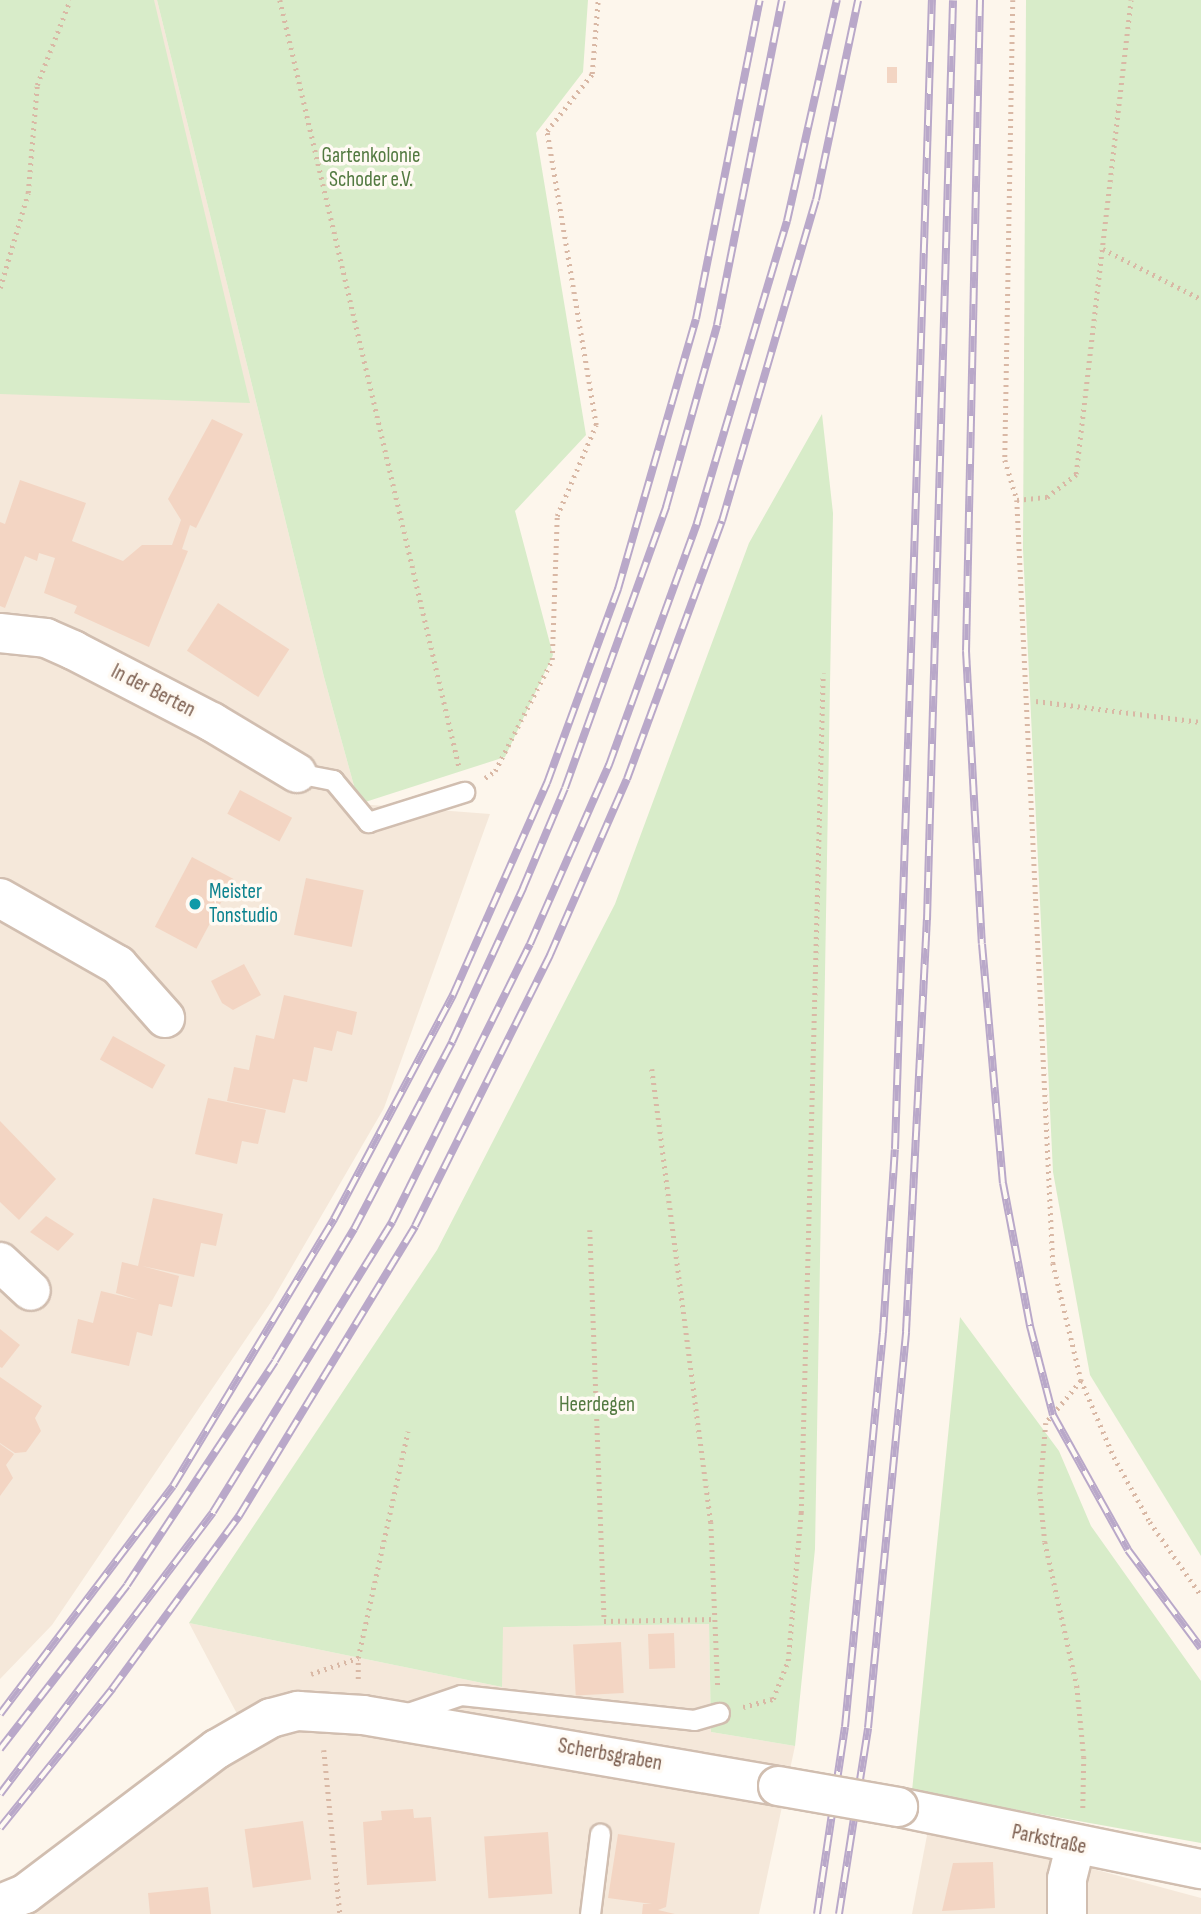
<!DOCTYPE html>
<html>
<head>
<meta charset="utf-8">
<style>
	body { margin:0 }
	#map { position:relative; width:1201px; height:1914px; overflow:hidden; background:#fdf6ec; font-family:"Sofia Sans Condensed",sans-serif }
	div>[style] { position:absolute }
	.residential>* { inset:0; background:#f5e8da }
	.green>* { inset:0; background:#d8ecc9 }
	.building>* { inset:0; background:#f3d5c3; transform-origin:0 0 }
	.path>* { height:4.5px; margin-top:-2.25px; transform-origin:0; background:repeating-linear-gradient(90deg,#d9b8a5 0 2px,transparent 0 7px) }
	.roads { filter:drop-shadow(2px 0 #d1beb0) drop-shadow(-2px 0 #d1beb0) drop-shadow(0 2px #d1beb0) drop-shadow(0 -2px #d1beb0) }
	.service>* { height:19px; margin:-9.5px; padding:0 9.5px; transform-origin:9.5px; border-radius:9.5px; background:#fff }
	.minor>* { height:38px; margin:-19px; padding:0 19px; transform-origin:19px; border-radius:19px; background:#fff }
	.tertiary>* { height:38px; margin:-19px; padding:0 19px; transform-origin:19px; border-radius:19px; background:#fff }
	.rail>* { height:8px; margin-top:-4px; transform-origin:0; background:repeating-linear-gradient(90deg,#fffaf3 0 16px,#b9a8c9 0 32px); box-sizing:border-box; border-block:2px solid #b9a8c9 }
	.bridges { filter:drop-shadow(2px 0 #d1beb0) drop-shadow(-2px 0 #d1beb0) drop-shadow(0 2px #d1beb0) drop-shadow(0 -2px #d1beb0) }
	.tertiary-bridge>* { height:38px; margin:-19px; padding:0 19px; transform-origin:19px; border-radius:19px; background:#fff }
	.dots>* { width:19px; height:19px; translate:-50% -50%; box-sizing:border-box; border:4px solid #fffaf3; border-radius:50% }
	span { translate:-50% -50%; white-space:nowrap; text-align:center; line-height:1.15; -webkit-text-stroke:7px #fffaf3; paint-order:stroke }
	.park-label { font-size:21px; color:#537a41 }
	.street-label { font-size:21px; color:#7a5c4d }
	.culture-label { font-size:21px; color:#0d838f }
	.left { translate:0 -50%; text-align:left }
</style>
</head>
<body>
<div id="map">
	<div class="residential">
		<div style="clip-path:polygon(146px 0,157px 0,324px 677px,359px 804px,490px 814px,384px 1108px,273px 1299px,52px 1625px,0 1679px,0 305px)"></div>
		<div style="clip-path:polygon(189px 1623px,502px 1687px,502px 1627px,709px 1624px,711px 1732px,795px 1746px,759px 1914px,19px 1914px,254px 1746px)"></div>
		<div style="clip-path:polygon(929px 1825px,1201px 1898px,1201px 1914px,912px 1914px)"></div>
	</div>
	<div class="green">
		<div style="clip-path:polygon(0 0,154px 0,250px 403px,0 394px)"></div>
		<div style="clip-path:polygon(157px 0,588px 0,583px 72px,536px 133px,586px 435px,515px 511px,553px 655px,505px 757px,359px 804px,324px 677px)"></div>
		<div style="clip-path:polygon(1026px 0,1201px 0,1201px 1556px,1090px 1375px,1053px 1172px,1023px 549px)"></div>
		<div style="clip-path:polygon(822px 414px,833px 513px,815px 1549px,795px 1746px,711px 1732px,709px 1624px,503px 1627px,502px 1687px,189px 1623px,437px 1250px,615px 904px,749px 543px)"></div>
		<div style="clip-path:polygon(960px 1317px,1059px 1451px,1091px 1526px,1201px 1681px,1201px 1843px,912px 1791px)"></div>
	</div>
	<div class="building">
		<div style="left:887px;top:67px;width:10px;height:16px"></div>
		<div style="clip-path:polygon(212px 419px,243px 434px,196px 528px,190px 525px,182px 549px,188px 551px,149px 647px,74px 613px,77px 606px,44px 593px,55px 558px,39px 553px,37px 561px,25px 556px,5px 608px,0 606px,0 522px,5px 524px,20px 480px,86px 503px,72px 541px,123px 561px,142px 545px,172px 545px,181px 520px,168px 499px)"></div>
		<div style="left:218px;top:603px;width:85px;height:57px;rotate:33deg"></div>
		<div style="left:240px;top:790px;width:59px;height:27px;rotate:28deg"></div>
		<div style="left:192px;top:857px;width:47px;height:79px;rotate:28deg"></div>
		<div style="left:306px;top:878px;width:59px;height:58px;rotate:12deg"></div>
		<div style="clip-path:polygon(244px 964px,261px 995px,233px 1010px,222px 1003px,211px 981px)"></div>
		<div style="clip-path:polygon(284px 995px,357px 1012px,352px 1035px,337px 1031px,332px 1051px,314px 1047px,307px 1082px,293px 1079px,285px 1113px,227px 1101px,234px 1067px,249px 1070px,256px 1035px,274px 1039px)"></div>
		<div style="left:113px;top:1036px;width:60px;height:27px;rotate:29deg"></div>
		<div style="clip-path:polygon(208px 1098px,266px 1110px,258px 1144px,242px 1141px,237px 1164px,195px 1154px)"></div>
		<div style="clip-path:polygon(0 1121px,56px 1179px,19px 1220px,0 1202px)"></div>
		<div style="clip-path:polygon(153px 1198px,223px 1214px,216px 1246px,201px 1243px,194px 1277px,142px 1266px,179px 1276px,172px 1307px,159px 1304px,152px 1336px,137px 1332px,129px 1366px,71px 1353px,78px 1319px,93px 1323px,101px 1291px,138px 1300px,116px 1293px,122px 1262px,138px 1266px)"></div>
		<div style="clip-path:polygon(46px 1216px,74px 1234px,58px 1251px,30px 1232px)"></div>
		<div style="clip-path:polygon(0 1329px,20px 1345px,2px 1368px,0 1367px)"></div>
		<div style="clip-path:polygon(0 1377px,42px 1406px,35px 1418px,41px 1431px,26px 1452px,15px 1453px,0 1443px)"></div>
		<div style="clip-path:polygon(0 1444px,14px 1454px,6px 1465px,13px 1478px,0 1496px)"></div>
		<div style="left:674px;top:1633px;width:35px;height:26px;rotate:88deg"></div>
		<div style="left:621px;top:1642px;width:51px;height:48px;rotate:87deg"></div>
		<div style="clip-path:polygon(413px 1809px,414px 1818px,431px 1817px,436px 1881px,367px 1885px,363px 1822px,382px 1820px,381px 1811px)"></div>
		<div style="left:303px;top:1821px;width:59px;height:59px;rotate:82deg"></div>
		<div style="left:548px;top:1832px;width:62px;height:64px;rotate:86deg"></div>
		<div style="clip-path:polygon(618px 1834px,675px 1843px,666px 1907px,658px 1910px,675px 1914px,642px 1914px,643px 1904px,652px 1904px,608px 1898px)"></div>
		<div style="clip-path:polygon(993px 1862px,995px 1908px,942px 1911px,953px 1863px)"></div>
		<div style="clip-path:polygon(208px 1887px,211px 1914px,150px 1914px,148px 1893px)"></div>
	</div>
	<div class="path">
		<div style="left:280px;top:0;width:787px;rotate:76.85deg"></div>
		<div style="left:1013px;top:0;width:460px;rotate:91deg"></div>
		<div style="left:1005px;top:460px;width:42px;rotate:73.3deg"></div>
		<div style="left:1017px;top:500px;width:764px;rotate:87.3deg"></div>
		<div style="left:1053px;top:1263px;width:120px;rotate:76.5deg"></div>
		<div style="left:1081px;top:1380px;width:84px;rotate:66.8deg"></div>
		<div style="left:1114px;top:1457px;width:74px;rotate:61deg"></div>
		<div style="left:1150px;top:1522px;width:89px;rotate:55.1deg"></div>
		<div style="left:1103px;top:249px;width:110px;rotate:27deg"></div>
		<div style="left:0;top:288px;width:99px;rotate:-73.6deg"></div>
		<div style="left:28px;top:193px;width:108px;rotate:-85.2deg"></div>
		<div style="left:37px;top:85px;width:91px;rotate:-68.8deg"></div>
		<div style="left:1017px;top:500px;width:30px;rotate:-6deg"></div>
		<div style="left:1047px;top:497px;width:37px;rotate:-38deg"></div>
		<div style="left:1076px;top:474px;width:477px;rotate:-83.4deg"></div>
		<div style="left:1036px;top:701px;width:166px;rotate:7.3deg"></div>
		<div style="left:485px;top:778px;width:12px;rotate:-35deg"></div>
		<div style="left:495px;top:771px;width:125px;rotate:-62.8deg"></div>
		<div style="left:552px;top:660px;width:144px;rotate:-88deg"></div>
		<div style="left:557px;top:516px;width:99px;rotate:-66.8deg"></div>
		<div style="left:596px;top:425px;width:298px;rotate:-99.5deg"></div>
		<div style="left:547px;top:131px;width:73px;rotate:-51.7deg"></div>
		<div style="left:592px;top:74px;width:74px;rotate:-85.4deg"></div>
		<div style="left:652px;top:1069px;width:457px;rotate:82.6deg"></div>
		<div style="left:711px;top:1522px;width:165px;rotate:87.6deg"></div>
		<div style="left:590px;top:1230px;width:391px;rotate:87.9deg"></div>
		<div style="left:604px;top:1621px;width:112px;rotate:-1deg"></div>
		<div style="left:1081px;top:1381px;width:55px;rotate:129.8deg"></div>
		<div style="left:1046px;top:1423px;width:69px;rotate:95deg"></div>
		<div style="left:1040px;top:1492px;width:50px;rotate:84.3deg"></div>
		<div style="left:1045px;top:1542px;width:148px;rotate:77.5deg"></div>
		<div style="left:1077px;top:1686px;width:71px;rotate:84.4deg"></div>
		<div style="left:1084px;top:1757px;width:52px;rotate:91.1deg"></div>
		<div style="left:311px;top:1674px;width:50px;rotate:-18.8deg"></div>
		<div style="left:358px;top:1679px;width:21px;rotate:-90deg"></div>
		<div style="left:358px;top:1658px;width:232px;rotate:-77.6deg"></div>
		<div style="left:743px;top:1707px;width:31px;rotate:-15deg"></div>
		<div style="left:773px;top:1699px;width:41px;rotate:-68.5deg"></div>
		<div style="left:788px;top:1661px;width:149px;rotate:-85deg"></div>
		<div style="left:801px;top:1513px;width:840px;rotate:-88.5deg"></div>
		<div style="left:324px;top:1750px;width:165px;rotate:84.4deg"></div>
	</div>
	<div class="roads">
		<div class="service">
			<div style="left:297px;top:773px;width:37px;rotate:11deg"></div>
			<div style="left:333px;top:780px;width:55px;rotate:50.2deg"></div>
			<div style="left:368px;top:822px;width:101px;rotate:-17.4deg"></div>
			<div style="left:405px;top:1714px;width:59px;rotate:-18.7deg"></div>
			<div style="left:461px;top:1695px;width:234px;rotate:6.1deg"></div>
			<div style="left:694px;top:1720px;width:26px;rotate:-16deg"></div>
			<div style="left:590px;top:1914px;width:81px;rotate:-82.9deg"></div>
		</div>
		<div class="minor">
			<div style="left:0;top:633px;width:46px;rotate:6.2deg"></div>
			<div style="left:46px;top:638px;width:30px;rotate:24deg"></div>
			<div style="left:73px;top:650px;width:157px;rotate:27.4deg"></div>
			<div style="left:212px;top:722px;width:99px;rotate:31deg"></div>
			<div style="left:0;top:898px;width:136px;rotate:29.6deg"></div>
			<div style="left:118px;top:965px;width:71px;rotate:48.4deg"></div>
			<div style="left:0;top:1262px;width:42px;rotate:43.1deg"></div>
			<div style="left:1067px;top:1914px;width:35px;rotate:-90deg"></div>
			<div style="left:1067px;top:1879px;width:34px;rotate:-76deg"></div>
		</div>
		<div class="tertiary">
			<div style="left:898px;top:1807px;width:309px;rotate:11.6deg"></div>
			<div style="left:0;top:1904px;width:27px;rotate:-22deg"></div>
			<div style="left:25px;top:1894px;width:241px;rotate:-37.1deg"></div>
			<div style="left:217px;top:1749px;width:62px;rotate:-29.9deg"></div>
			<div style="left:271px;top:1718px;width:28px;rotate:-15deg"></div>
			<div style="left:298px;top:1711px;width:65px;rotate:3.5deg"></div>
			<div style="left:363px;top:1715px;width:421px;rotate:9.7deg"></div>
		</div>
	</div>
	<div class="rail">
		<div style="left:980px;top:0;width:651px;rotate:91.23deg"></div>
		<div style="left:966px;top:651px;width:293px;rotate:86.9deg"></div>
		<div style="left:982px;top:944px;width:240px;rotate:85deg"></div>
		<div style="left:1003px;top:1183px;width:146px;rotate:79.3deg"></div>
		<div style="left:1030px;top:1326px;width:92px;rotate:75.5deg"></div>
		<div style="left:1053px;top:1415px;width:154px;rotate:60.9deg"></div>
		<div style="left:1128px;top:1550px;width:122px;rotate:53.3deg"></div>
		<div style="left:0;top:1714px;width:286px;rotate:-52.8deg"></div>
		<div style="left:173px;top:1486px;width:312px;rotate:-58.9deg"></div>
		<div style="left:334px;top:1219px;width:254px;rotate:-62deg"></div>
		<div style="left:453px;top:995px;width:232px;rotate:-66.1deg"></div>
		<div style="left:547px;top:783px;width:207px;rotate:-69.9deg"></div>
		<div style="left:618px;top:589px;width:281px;rotate:-73.9deg"></div>
		<div style="left:696px;top:319px;width:325px;rotate:-78.7deg"></div>
		<div style="left:0;top:1749px;width:207px;rotate:-52.2deg"></div>
		<div style="left:127px;top:1585px;width:268px;rotate:-56.5deg"></div>
		<div style="left:275px;top:1361px;width:154px;rotate:-59.1deg"></div>
		<div style="left:354px;top:1229px;width:211px;rotate:-62.3deg"></div>
		<div style="left:452px;top:1042px;width:170px;rotate:-65.2deg"></div>
		<div style="left:523px;top:888px;width:108px;rotate:-67.2deg"></div>
		<div style="left:565px;top:788px;width:299px;rotate:-70.2deg"></div>
		<div style="left:666px;top:507px;width:189px;rotate:-74.3deg"></div>
		<div style="left:717px;top:325px;width:331px;rotate:-78.7deg"></div>
		<div style="left:0;top:1794px;width:353px;rotate:-52.9deg"></div>
		<div style="left:213px;top:1512px;width:341px;rotate:-58.3deg"></div>
		<div style="left:392px;top:1222px;width:310px;rotate:-63.6deg"></div>
		<div style="left:530px;top:944px;width:196px;rotate:-66.2deg"></div>
		<div style="left:609px;top:765px;width:258px;rotate:-70deg"></div>
		<div style="left:697px;top:523px;width:315px;rotate:-73.4deg"></div>
		<div style="left:787px;top:221px;width:227px;rotate:-77.3deg"></div>
		<div style="left:0;top:1828px;width:179px;rotate:-51.1deg"></div>
		<div style="left:112px;top:1689px;width:215px;rotate:-53.7deg"></div>
		<div style="left:239px;top:1516px;width:339px;rotate:-58.7deg"></div>
		<div style="left:415px;top:1226px;width:303px;rotate:-63.5deg"></div>
		<div style="left:550px;top:955px;width:192px;rotate:-66.4deg"></div>
		<div style="left:627px;top:779px;width:275px;rotate:-69.8deg"></div>
		<div style="left:722px;top:521px;width:334px;rotate:-73.7deg"></div>
		<div style="left:816px;top:200px;width:204px;rotate:-78.1deg"></div>
		<div style="left:817px;top:1914px;width:189px;rotate:-81.5deg"></div>
		<div style="left:845px;top:1727px;width:396px;rotate:-84.5deg"></div>
		<div style="left:883px;top:1333px;width:184px;rotate:-86.3deg"></div>
		<div style="left:895px;top:1149px;width:1150px;rotate:-88.16deg"></div>
		<div style="left:839px;top:1914px;width:188px;rotate:-81.1deg"></div>
		<div style="left:868px;top:1728px;width:398px;rotate:-84.5deg"></div>
		<div style="left:906px;top:1332px;width:413px;rotate:-87.1deg"></div>
		<div style="left:927px;top:920px;width:920px;rotate:-88.38deg"></div>
	</div>
	<div class="bridges">
		<div class="tertiary-bridge">
			<div style="left:778px;top:1786px;width:122px;rotate:9.9deg"></div>
		</div>
	</div>
	<div class="dots">
		<div style="left:195px;top:904px;background:#0f9aa8"></div>
	</div>
	<div class="park-label">
		<span style="left:371px;top:168px">Gartenkolonie<br>Schoder e.V.</span>
		<span style="left:597px;top:1405px">Heerdegen</span>
	</div>
	<div class="street-label">
		<span style="left:153px;top:691px;rotate:27deg">In der Berten</span>
		<span style="left:610px;top:1755px;rotate:10deg">Scherbsgraben</span>
		<span style="left:1049px;top:1840px;rotate:12deg">Parkstraße</span>
	</div>
	<div class="culture-label">
		<span class="left" style="left:209px;top:904px">Meister<br>Tonstudio</span>
	</div>
</div>
</body>
</html>
